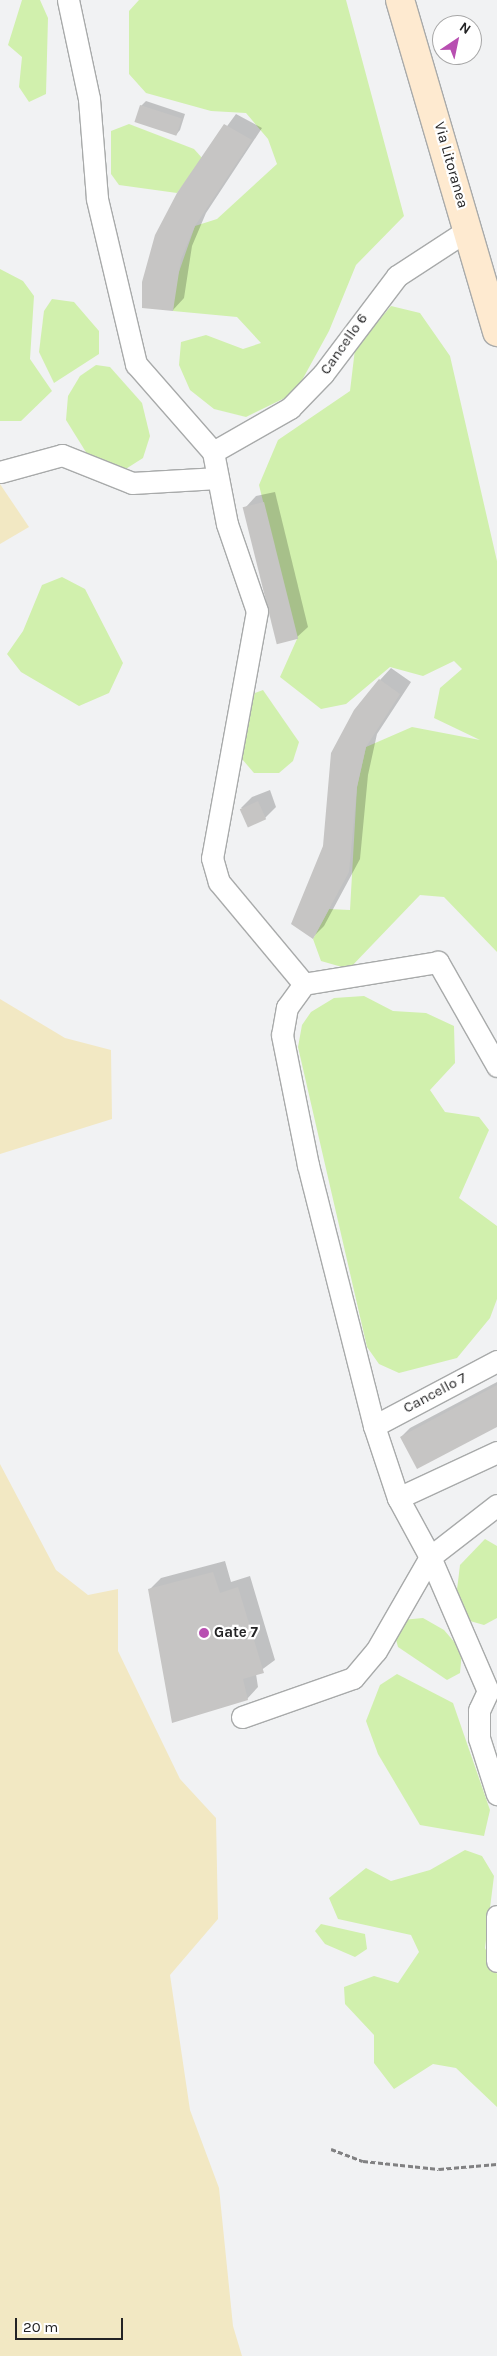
<!DOCTYPE html>
<html>
<head>
<meta charset="utf-8">
<style>
	body { margin:0 }
	#map { position:relative; width:497px; height:2356px; overflow:hidden; background:#f1f2f3; font-family:Karla,sans-serif }
	div>[style] { position:absolute }
	.green>* { inset:0; background:#d1f0ad }
	.sand>* { inset:0; background:#f2e8c3 }
	.shadow>* { inset:0; background:#0003 }
	.building>* { inset:0; background:#c6c5c4; transform-origin:0 0 }
	.path>* { height:3px; margin-top:-1.5px; transform-origin:0; background:repeating-linear-gradient(90deg,#818182 0 5px,transparent 0 7.5px) }
	.roads { filter:drop-shadow(1px 0 #a8aaaa) drop-shadow(-1px 0 #a8aaaa) drop-shadow(0 1px #a8aaaa) drop-shadow(0 -1px #a8aaaa) }
	.lane>* { height:21px; margin:-10.5px; padding:0 10.5px; transform-origin:10.5px; border-radius:10.5px; background:#fff }
	.secondary>* { height:28px; margin:-14px; padding:0 14px; transform-origin:14px; border-radius:14px; background:#feead0 }
	.dots>* { width:14px; height:14px; translate:-50% -50%; box-sizing:border-box; border:2px solid #fff; border-radius:50% }
	span { translate:-50% -50%; white-space:nowrap; text-align:center; line-height:1.15; -webkit-text-stroke:4.5px #fff; paint-order:stroke }
	.street-label { font-size:15px; color:#232324 }
	.poi-label { font-size:15px; color:#232324; font-weight:700 }
	.left { translate:0 -50%; text-align:left }
	.north { position:absolute; left:432px; top:15px; width:50px; height:50px; box-sizing:border-box; background:#fff; border:1px solid #a7a7a7; border-radius:50%; rotate:34deg; font-size:14px; font-weight:700; line-height:20px; text-align:center; color:#232324 }
	.north::after { content:''; display:block; margin:auto; width:18px; height:22px; background:#b84fb1; clip-path:polygon(50% 0,100% 100%,50% 72%,0 100%) }
	.scale { position:absolute; left:15px; top:2318px; width:108px; height:22px; box-sizing:border-box; border:2px solid #232324; border-top:0; padding-left:6px; font-size:15px; line-height:18px; white-space:nowrap; color:#232324; -webkit-text-stroke:4px #fff; paint-order:stroke }
</style>
</head>
<body>
<div id="map">
	<div class="green">
		<div style="clip-path:polygon(22px 0,40px 0,48px 18px,46px 94px,29px 102px,19px 87px,22px 57px,8px 45px)"></div>
		<div style="clip-path:polygon(139px 0,346px 0,404px 216px,356px 265px,329px 331px,295px 393px,246px 417px,214px 409px,190px 390px,179px 365px,181px 342px,206px 335px,243px 349px,261px 343px,237px 317px,173px 311px,173px 289px,195px 226px,217px 219px,277px 164px,268px 139px,246px 113px,211px 111px,146px 93px,129px 74px,129px 11px)"></div>
		<div style="clip-path:polygon(129px 124px,194px 149px,203px 159px,177px 193px,119px 185px,111px 174px,111px 131px)"></div>
		<div style="clip-path:polygon(0 269px,23px 281px,34px 296px,30px 359px,52px 391px,21px 421px,0 421px)"></div>
		<div style="clip-path:polygon(52px 299px,74px 302px,99px 331px,99px 354px,54px 383px,39px 352px,44px 311px)"></div>
		<div style="clip-path:polygon(391px 306px,420px 313px,450px 356px,497px 561px,497px 952px,444px 897px,420px 895px,349px 969px,321px 961px,313px 939px,329px 909px,350px 910px,357px 787px,366px 747px,412px 727px,480px 740px,434px 718px,440px 688px,462px 669px,454px 661px,423px 676px,390px 667px,346px 704px,321px 709px,280px 677px,297px 639px,259px 485px,278px 440px,350px 391px,355px 349px)"></div>
		<div style="clip-path:polygon(96px 365px,110px 367px,142px 403px,150px 436px,143px 458px,121px 472px,89px 457px,66px 420px,68px 396px,80px 376px)"></div>
		<div style="clip-path:polygon(62px 577px,85px 589px,123px 663px,109px 693px,79px 706px,21px 672px,7px 654px,23px 631px,42px 585px)"></div>
		<div style="clip-path:polygon(263px 690px,299px 742px,293px 761px,279px 773px,254px 773px,242px 759px,244px 721px,255px 693px)"></div>
		<div style="clip-path:polygon(364px 996px,393px 1011px,426px 1013px,454px 1026px,455px 1063px,430px 1090px,445px 1112px,479px 1117px,489px 1130px,459px 1198px,497px 1226px,497px 1299px,490px 1318px,457px 1358px,399px 1373px,379px 1364px,367px 1347px,298px 1047px,302px 1025px,311px 1012px,334px 998px)"></div>
		<div style="clip-path:polygon(485px 1539px,497px 1546px,497px 1618px,484px 1625px,470px 1621px,456px 1598px,460px 1565px)"></div>
		<div style="clip-path:polygon(423px 1618px,444px 1630px,462px 1651px,460px 1673px,447px 1680px,398px 1647px,395px 1636px,402px 1620px)"></div>
		<div style="clip-path:polygon(397px 1674px,453px 1703px,490px 1810px,484px 1836px,420px 1825px,378px 1754px,366px 1721px,380px 1685px)"></div>
		<div style="clip-path:polygon(465px 1850px,482px 1856px,494px 1876px,485px 1948px,497px 1974px,497px 2107px,456px 2068px,433px 2064px,394px 2089px,374px 2063px,374px 2035px,345px 2004px,344px 1987px,374px 1976px,398px 1983px,419px 1952px,411px 1935px,338px 1919px,329px 1898px,366px 1868px,391px 1881px,430px 1870px)"></div>
		<div style="clip-path:polygon(321px 1924px,365px 1934px,367px 1949px,355px 1957px,325px 1944px,315px 1931px)"></div>
	</div>
	<div class="sand">
		<div style="clip-path:polygon(0 484px,29px 527px,0 544px)"></div>
		<div style="clip-path:polygon(0 999px,65px 1038px,111px 1050px,112px 1119px,0 1154px)"></div>
		<div style="clip-path:polygon(0 1464px,56px 1570px,88px 1595px,118px 1589px,118px 1651px,180px 1779px,216px 1818px,218px 1919px,170px 1975px,190px 2110px,219px 2188px,233px 2326px,242px 2356px,0 2356px)"></div>
	</div>
	<div class="shadow">
		<div style="clip-path:polygon(146px 101px,185px 114px,180px 130px,176px 135px,141px 106px)"></div>
		<div style="clip-path:polygon(236px 114px,262px 128px,206px 213px,192px 246px,184px 298px,173px 310px,178px 193px)"></div>
		<div style="clip-path:polygon(275px 492px,308px 627px,296px 638px,245px 508px,256px 496px)"></div>
		<div style="clip-path:polygon(391px 668px,411px 682px,377px 734px,368px 775px,360px 859px,324px 926px,313px 937px,325px 846px,380px 680px)"></div>
		<div style="clip-path:polygon(270px 790px,276px 807px,265px 818px,241px 808px,252px 797px)"></div>
		<div style="clip-path:polygon(497px 1382px,497px 1425px,401px 1437px,410px 1428px)"></div>
		<div style="clip-path:polygon(225px 1561px,231px 1582px,250px 1576px,275px 1660px,256px 1674px,258px 1687px,247px 1699px,149px 1590px,161px 1578px)"></div>
	</div>
	<div class="building">
		<div style="left:140px;top:105px;width:44px;height:18px;rotate:18deg"></div>
		<div style="clip-path:polygon(224px 124px,252px 140px,195px 226px,181px 259px,173px 311px,142px 308px,142px 282px,155px 235px,177px 193px)"></div>
		<div style="left:264px;top:502px;width:141px;height:22px;rotate:76deg"></div>
		<div style="clip-path:polygon(379px 679px,400px 694px,366px 747px,357px 787px,349px 872px,313px 939px,291px 924px,323px 846px,331px 753px,354px 710px)"></div>
		<div style="left:258px;top:801px;width:20px;height:20px;rotate:66deg"></div>
		<div style="clip-path:polygon(497px 1385px,497px 1427px,417px 1469px,400px 1437px)"></div>
		<div style="clip-path:polygon(213px 1572px,220px 1593px,238px 1587px,264px 1673px,243px 1679px,248px 1700px,172px 1723px,148px 1589px)"></div>
	</div>
	<div class="path">
		<div style="left:331px;top:2149px;width:34px;rotate:21deg"></div>
		<div style="left:363px;top:2161px;width:76px;rotate:6deg"></div>
		<div style="left:439px;top:2169px;width:58px;rotate:-4.9deg"></div>
	</div>
	<div class="roads">
		<div class="lane">
			<div style="left:68px;top:0;width:101px;rotate:78deg"></div>
			<div style="left:89px;top:99px;width:100px;rotate:85.4deg"></div>
			<div style="left:97px;top:199px;width:170px;rotate:76.7deg"></div>
			<div style="left:136px;top:364px;width:117px;rotate:48.8deg"></div>
			<div style="left:213px;top:452px;width:73px;rotate:79deg"></div>
			<div style="left:227px;top:524px;width:92px;rotate:71deg"></div>
			<div style="left:257px;top:611px;width:251px;rotate:100.3deg"></div>
			<div style="left:212px;top:858px;width:25px;rotate:74deg"></div>
			<div style="left:219px;top:882px;width:133px;rotate:50.2deg"></div>
			<div style="left:213px;top:452px;width:89px;rotate:-29.7deg"></div>
			<div style="left:290px;top:408px;width:47px;rotate:-45.9deg"></div>
			<div style="left:323px;top:374px;width:123px;rotate:-52.9deg"></div>
			<div style="left:397px;top:276px;width:86px;rotate:-33.1deg"></div>
			<div style="left:0;top:472px;width:64px;rotate:-15.3deg"></div>
			<div style="left:62px;top:455px;width:75px;rotate:21.8deg"></div>
			<div style="left:132px;top:483px;width:86px;rotate:-3.3deg"></div>
			<div style="left:497px;top:1066px;width:120px;rotate:-119.6deg"></div>
			<div style="left:438px;top:962px;width:136px;rotate:170.7deg"></div>
			<div style="left:304px;top:984px;width:29px;rotate:126deg"></div>
			<div style="left:287px;top:1007px;width:28px;rotate:100deg"></div>
			<div style="left:282px;top:1035px;width:133px;rotate:78.7deg"></div>
			<div style="left:308px;top:1165px;width:269px;rotate:75.8deg"></div>
			<div style="left:374px;top:1426px;width:76px;rotate:71.6deg"></div>
			<div style="left:398px;top:1498px;width:67px;rotate:61.5deg"></div>
			<div style="left:430px;top:1557px;width:146px;rotate:66.6deg"></div>
			<div style="left:488px;top:1691px;width:21px;rotate:115deg"></div>
			<div style="left:479px;top:1710px;width:28px;rotate:90deg"></div>
			<div style="left:479px;top:1738px;width:59px;rotate:72.2deg"></div>
			<div style="left:374px;top:1426px;width:139px;rotate:-27.9deg"></div>
			<div style="left:398px;top:1498px;width:109px;rotate:-24.9deg"></div>
			<div style="left:242px;top:1717px;width:118px;rotate:-19.4deg"></div>
			<div style="left:353px;top:1678px;width:35px;rotate:-50deg"></div>
			<div style="left:376px;top:1651px;width:108px;rotate:-60.1deg"></div>
			<div style="left:430px;top:1557px;width:85px;rotate:-37.8deg"></div>
			<div style="left:497px;top:1916px;width:45px;rotate:90deg"></div>
		</div>
		<div class="secondary">
			<div style="left:400px;top:0;width:346px;rotate:73.7deg"></div>
		</div>
	</div>
	<div class="dots">
		<div style="left:204px;top:1633px;background:#b84fb1"></div>
	</div>
	<div class="street-label">
		<span style="left:451px;top:165px;rotate:74deg">Via Litoranea</span>
		<span style="left:344px;top:344px;rotate:-55deg">Cancello 6</span>
		<span style="left:435px;top:1393px;rotate:-28deg">Cancello 7</span>
	</div>
	<div class="poi-label">
		<span class="left" style="left:214px;top:1633px">Gate 7</span>
	</div>
	<div class="north">N</div>
	<div class="scale">20 m</div>
</div>
</body>
</html>
